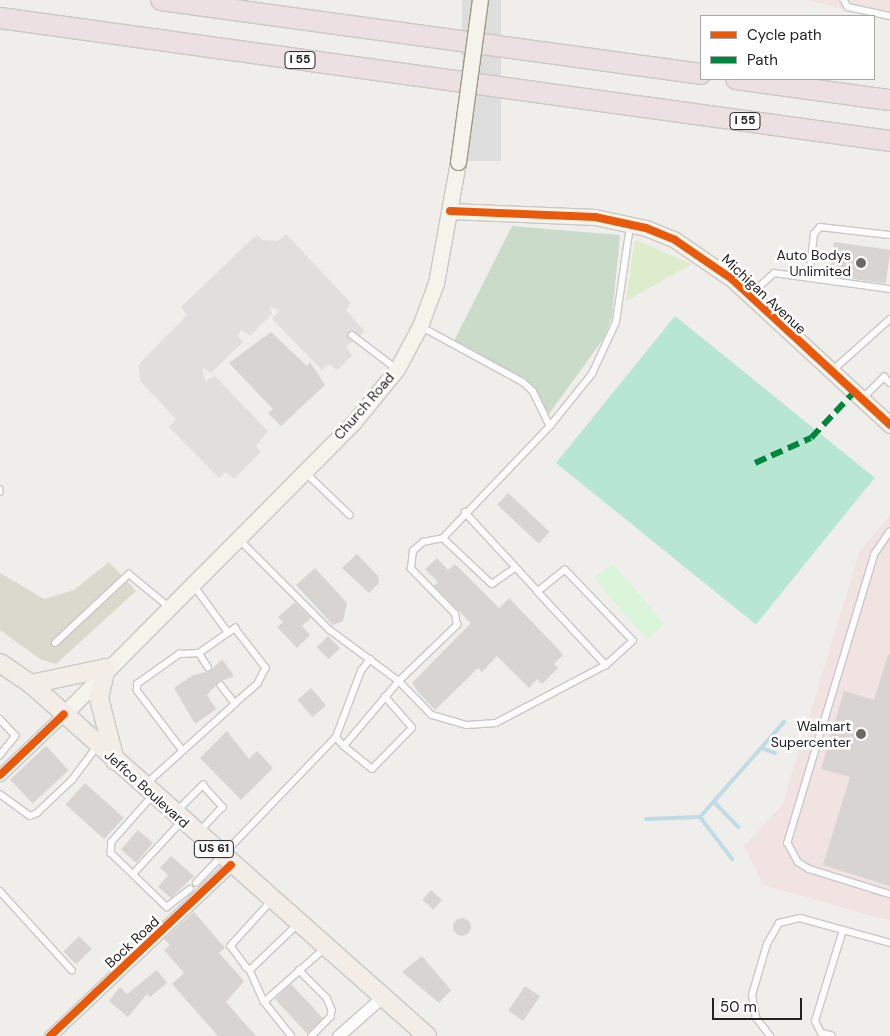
<!DOCTYPE html>
<html>
<head>
<meta charset="utf-8">
<style>
	body { margin:0 }
	#map { position:relative; width:890px; height:1036px; overflow:hidden; background:#f0eeeb; font-family:"DM Sans",sans-serif }
	div>[style] { position:absolute }
	.commercial>* { inset:0; background:#f1e3e1 }
	.construction>* { inset:0; background:#d9d9cd }
	.grass>* { inset:0; background:#ddeccb }
	.cemetery>* { inset:0; background:#cadbca }
	.park>* { inset:0; background:#daf5da; transform-origin:0 0 }
	.pitch>* { inset:0; background:#b7e6d2; transform-origin:0 0 }
	.parking>* { inset:0; background:#e0dfde }
	.pier>* { inset:0; background:#dedddd; transform-origin:0 0 }
	.stream>* { height:4px; margin:-2px; padding:0 2px; transform-origin:2px; border-radius:2px; background:#bfdbe3 }
	.building>* { inset:0; background:#d7d4d2; transform-origin:0 0 }
	.round { border-radius:50% }
	.roads { filter:drop-shadow(1px 0 #c9c8c7) drop-shadow(-1px 0 #c9c8c7) drop-shadow(0 1px #c9c8c7) drop-shadow(0 -1px #c9c8c7) }
	.lane>* { height:5.5px; margin:-2.75px; padding:0 2.75px; transform-origin:2.75px; border-radius:2.75px; background:#fdfcfc }
	.street>* { height:11px; margin:-5.5px; padding:0 5.5px; transform-origin:5.5px; border-radius:5.5px; background:#fdfcfc }
	.secondary>* { height:15px; margin:-7.5px; padding:0 7.5px; transform-origin:7.5px; border-radius:7.5px; background:#f4f4ed }
	.primary>* { height:18px; margin:-9px; padding:0 9px; transform-origin:9px; border-radius:9px; background:#f3ede7 }
	.highway>* { height:20px; margin:-10px; padding:0 10px; transform-origin:10px; border-radius:10px; background:#ece0e2 }
	.bridges { filter:drop-shadow(1px 0 #999a82) drop-shadow(-1px 0 #999a82) drop-shadow(0 1px #999a82) drop-shadow(0 -1px #999a82) }
	.secondary-bridge>* { height:15px; margin:-7.5px; padding:0 7.5px; transform-origin:7.5px; border-radius:7.5px; background:#f4f4ed }
	.quiet>* { height:6px; margin-top:-3px; transform-origin:0; background:repeating-linear-gradient(90deg,#00873e 0 12px,transparent 0 18px) }
	.cycleway>* { height:8px; margin:-4px; padding:0 4px; transform-origin:4px; border-radius:4px; background:#e8590c }
	.dots>* { width:14px; height:14px; translate:-50% -50%; box-sizing:border-box; border:2px solid #fff; border-radius:50% }
	span { translate:-50% -50%; white-space:nowrap; text-align:center; line-height:1.15; -webkit-text-stroke:5px #fff; paint-order:stroke }
	.shield-label span { padding:1px 4px; background:#fff; border:1px solid; border-radius:4px; -webkit-text-stroke-width:0 }
	.shield-label { font-size:12px; color:#222; font-weight:700 }
	.poi-label { font-size:14px; color:#222 }
	.right { translate:-100% -50%; text-align:right }
	.street-label { font-size:14px; color:#222 }
	.legend { position:absolute; left:700px; top:15px; width:175px; height:65px; box-sizing:border-box; background:#fff; border:1px solid #a7a7a7; margin:0; padding:6px 9px; list-style:none; font-size:15px; color:#222 }
	.legend li { display:flex; align-items:center; gap:10px; height:25px }
	.legend b { width:25px; border:1px solid #a7a7a7 }
	.scale { position:absolute; left:712px; top:998px; width:90px; height:22px; box-sizing:border-box; border:2px solid #222; border-top:0; padding-left:6px; font-size:15px; line-height:18px; white-space:nowrap; color:#222; -webkit-text-stroke:4px #fff; paint-order:stroke }
</style>
</head>
<body>
<div id="map">
	<div class="commercial">
		<div style="clip-path:polygon(806px 0,890px 0,890px 22px,874px 16px)"></div>
		<div style="clip-path:polygon(890px 516px,890px 921px,763px 885px,744px 846px,782px 805px,860px 550px)"></div>
	</div>
	<div class="construction">
		<div style="clip-path:polygon(109px 562px,136px 591px,56px 664px,40px 659px,0 630px,0 573px,44px 599px,74px 590px)"></div>
	</div>
	<div class="grass">
		<div style="clip-path:polygon(636px 240px,692px 264px,626px 301px,634px 244px)"></div>
	</div>
	<div class="cemetery">
		<div style="clip-path:polygon(512px 226px,620px 235px,612px 317px,604px 338px,549px 414px,531px 385px,454px 341px)"></div>
	</div>
	<div class="park">
		<div style="left:612px;top:563px;width:80px;height:24px;rotate:49deg"></div>
	</div>
	<div class="pitch">
		<div style="left:675px;top:316px;width:257px;height:189px;rotate:39deg"></div>
	</div>
	<div class="parking">
		<div style="clip-path:polygon(286px 234px,351px 303px,346px 310px,365px 332px,346px 347px,352px 356px,337px 370px,329px 364px,322px 370px,272px 319px,279px 311px,269px 305px,272px 314px,250px 336px,241px 330px,238px 335px,243px 342px,211px 373px,202px 367px,205px 381px,215px 376px,268px 431px,256px 446px,261px 452px,234px 479px,226px 472px,219px 478px,169px 427px,176px 419px,140px 381px,139px 364px,187px 315px,181px 307px,256px 235px,263px 240px,278px 241px)"></div>
	</div>
	<div class="pier">
		<div style="left:462px;top:0;width:39px;height:161px"></div>
	</div>
	<div class="stream">
		<div style="left:762px;top:748px;width:14px;rotate:21deg"></div>
		<div style="left:714px;top:802px;width:35px;rotate:46deg"></div>
		<div style="left:700px;top:817px;width:53px;rotate:52.7deg"></div>
		<div style="left:646px;top:819px;width:54px;rotate:-2.1deg"></div>
		<div style="left:700px;top:817px;width:127px;rotate:-48.5deg"></div>
	</div>
	<div class="building">
		<div style="left:834px;top:242px;width:57px;height:34px;rotate:8deg"></div>
		<div style="clip-path:polygon(271px 332px,307px 366px,310px 362px,325px 385px,281px 426px,268px 413px,273px 409px,229px 363px)"></div>
		<div style="left:508px;top:493px;width:57px;height:16px;rotate:43deg"></div>
		<div style="clip-path:polygon(357px 554px,378px 576px,379px 583px,369px 593px,342px 568px)"></div>
		<div style="clip-path:polygon(437px 558px,448px 570px,455px 564px,499px 608px,509px 598px,560px 651px,563px 655px,554px 664px,558px 668px,542px 684px,537px 679px,529px 688px,497px 656px,482px 672px,478px 668px,435px 710px,418px 692px,412px 683px,471px 623px,434px 586px,438px 582px,425px 569px)"></div>
		<div style="clip-path:polygon(315px 568px,347px 603px,343px 621px,333px 625px,296px 585px)"></div>
		<div style="clip-path:polygon(295px 602px,311px 618px,302px 626px,310px 635px,297px 648px,277px 627px,283px 622px,278px 617px)"></div>
		<div style="left:328px;top:636px;width:17px;height:16px;rotate:45deg"></div>
		<div style="clip-path:polygon(888px 655px,890px 655px,890px 886px,823px 865px,850px 777px,821px 769px,844px 691px,874px 700px)"></div>
		<div style="clip-path:polygon(222px 659px,234px 676px,219px 682px,207px 695px,216px 709px,195px 724px,174px 688px,193px 675px,210px 671px)"></div>
		<div style="left:311px;top:688px;width:23px;height:18px;rotate:49deg"></div>
		<div style="clip-path:polygon(227px 731px,249px 759px,257px 751px,273px 768px,241px 800px,200px 758px)"></div>
		<div style="left:46px;top:746px;width:33px;height:49px;rotate:47deg"></div>
		<div style="left:85px;top:783px;width:52px;height:29px;rotate:42deg"></div>
		<div style="left:138px;top:830px;width:20px;height:26px;rotate:41deg"></div>
		<div style="clip-path:polygon(171px 856px,194px 876px,171px 898px,158px 887px,168px 875px,160px 868px)"></div>
		<div style="left:431px;top:890px;width:15px;height:13px;rotate:42deg"></div>
		<div style="clip-path:polygon(194px 912px,225px 948px,219px 953px,244px 981px,226px 1002px,256px 1036px,218px 1036px,172px 984px,184px 973px,164px 950px,170px 945px,164px 939px)"></div>
		<div class="round" style="left:453px;top:918px;width:18px;height:18px"></div>
		<div style="left:79px;top:936px;width:18px;height:22px;rotate:45deg"></div>
		<div style="clip-path:polygon(422px 956px,451px 990px,439px 1003px,402px 972px)"></div>
		<div style="clip-path:polygon(157px 970px,167px 983px,150px 997px,147px 994px,128px 1017px,109px 1001px,120px 987px,127px 994px)"></div>
		<div style="left:291px;top:984px;width:47px;height:22px;rotate:47deg"></div>
		<div style="left:525px;top:986px;width:18px;height:30px;rotate:34deg"></div>
	</div>
	<div class="roads">
		<div class="lane">
			<div style="left:844px;top:0;width:8px;rotate:60deg"></div>
			<div style="left:848px;top:7px;width:43px;rotate:12.1deg"></div>
			<div style="left:809px;top:277px;width:43px;rotate:-83.4deg"></div>
			<div style="left:814px;top:234px;width:9px;rotate:-49deg"></div>
			<div style="left:820px;top:227px;width:70px;rotate:6.5deg"></div>
			<div style="left:751px;top:294px;width:31px;rotate:-42deg"></div>
			<div style="left:774px;top:273px;width:117px;rotate:7.9deg"></div>
			<div style="left:420px;top:326px;width:117px;rotate:28.5deg"></div>
			<div style="left:523px;top:382px;width:13px;rotate:42deg"></div>
			<div style="left:533px;top:391px;width:39px;rotate:64deg"></div>
			<div style="left:352px;top:335px;width:56px;rotate:37.1deg"></div>
			<div style="left:833px;top:370px;width:76px;rotate:-41.8deg"></div>
			<div style="left:863px;top:398px;width:30px;rotate:-45deg"></div>
			<div style="left:884px;top:377px;width:8px;rotate:45deg"></div>
			<div style="left:305px;top:472px;width:62px;rotate:43.7deg"></div>
			<div style="left:0;top:489px;width:3px;rotate:90deg"></div>
			<div style="left:890px;top:532px;width:27px;rotate:124deg"></div>
			<div style="left:875px;top:554px;width:302px;rotate:106.8deg"></div>
			<div style="left:788px;top:843px;width:21px;rotate:62deg"></div>
			<div style="left:798px;top:862px;width:13px;rotate:32deg"></div>
			<div style="left:809px;top:869px;width:85px;rotate:17.2deg"></div>
			<div style="left:443px;top:538px;width:67px;rotate:43.2deg"></div>
			<div style="left:492px;top:584px;width:28px;rotate:-35deg"></div>
			<div style="left:239px;top:539px;width:129px;rotate:45deg"></div>
			<div style="left:330px;top:630px;width:86px;rotate:36.5deg"></div>
			<div style="left:399px;top:681px;width:47px;rotate:45.9deg"></div>
			<div style="left:432px;top:715px;width:36px;rotate:16deg"></div>
			<div style="left:467px;top:725px;width:29px;rotate:-4deg"></div>
			<div style="left:496px;top:723px;width:124px;rotate:-27.8deg"></div>
			<div style="left:606px;top:665px;width:36px;rotate:-42deg"></div>
			<div style="left:633px;top:641px;width:98px;rotate:-133.8deg"></div>
			<div style="left:565px;top:570px;width:35px;rotate:141deg"></div>
			<div style="left:538px;top:592px;width:108px;rotate:-132.7deg"></div>
			<div style="left:538px;top:592px;width:100px;rotate:47deg"></div>
			<div style="left:228px;top:633px;width:9px;rotate:-36deg"></div>
			<div style="left:235px;top:628px;width:51px;rotate:52.2deg"></div>
			<div style="left:266px;top:668px;width:18px;rotate:117deg"></div>
			<div style="left:258px;top:684px;width:30px;rotate:139deg"></div>
			<div style="left:55px;top:643px;width:101px;rotate:-43deg"></div>
			<div style="left:129px;top:574px;width:50px;rotate:39.4deg"></div>
			<div style="left:199px;top:653px;width:17px;rotate:57deg"></div>
			<div style="left:0;top:719px;width:23px;rotate:47deg"></div>
			<div style="left:16px;top:736px;width:26px;rotate:129deg"></div>
			<div style="left:336px;top:737px;width:12px;rotate:48deg"></div>
			<div style="left:344px;top:746px;width:85px;rotate:-49.8deg"></div>
			<div style="left:399px;top:681px;width:81px;rotate:-44deg"></div>
			<div style="left:457px;top:625px;width:11px;rotate:-100deg"></div>
			<div style="left:455px;top:614px;width:63px;rotate:-134.4deg"></div>
			<div style="left:411px;top:569px;width:18px;rotate:-84deg"></div>
			<div style="left:413px;top:551px;width:13px;rotate:-42deg"></div>
			<div style="left:423px;top:542px;width:20px;rotate:-11deg"></div>
			<div style="left:443px;top:538px;width:155px;rotate:-46.3deg"></div>
			<div style="left:550px;top:426px;width:67px;rotate:-51.1deg"></div>
			<div style="left:592px;top:374px;width:57px;rotate:-65.2deg"></div>
			<div style="left:616px;top:322px;width:97px;rotate:-81.7deg"></div>
			<div style="left:344px;top:746px;width:36px;rotate:39deg"></div>
			<div style="left:372px;top:769px;width:57px;rotate:-45.7deg"></div>
			<div style="left:412px;top:728px;width:41px;rotate:-131.1deg"></div>
			<div style="left:181px;top:749px;width:73px;rotate:-127.2deg"></div>
			<div style="left:137px;top:691px;width:7px;rotate:-90deg"></div>
			<div style="left:137px;top:684px;width:52px;rotate:-35.5deg"></div>
			<div style="left:179px;top:654px;width:20px;rotate:-3deg"></div>
			<div style="left:199px;top:653px;width:35px;rotate:-35deg"></div>
			<div style="left:228px;top:633px;width:59px;rotate:-126.1deg"></div>
			<div style="left:146px;top:784px;width:120px;rotate:-42deg"></div>
			<div style="left:235px;top:704px;width:23px;rotate:-128deg"></div>
			<div style="left:0;top:794px;width:37px;rotate:36deg"></div>
			<div style="left:30px;top:816px;width:8px;rotate:-23deg"></div>
			<div style="left:37px;top:813px;width:48px;rotate:-43.3deg"></div>
			<div style="left:72px;top:780px;width:44px;rotate:-53.4deg"></div>
			<div style="left:153px;top:796px;width:62px;rotate:131.7deg"></div>
			<div style="left:112px;top:842px;width:11px;rotate:95deg"></div>
			<div style="left:111px;top:853px;width:78px;rotate:44deg"></div>
			<div style="left:167px;top:907px;width:29px;rotate:-38deg"></div>
			<div style="left:177px;top:811px;width:37px;rotate:-45deg"></div>
			<div style="left:203px;top:785px;width:30px;rotate:48deg"></div>
			<div style="left:223px;top:807px;width:34px;rotate:133deg"></div>
			<div style="left:133px;top:874px;width:72px;rotate:-47.2deg"></div>
			<div style="left:196px;top:883px;width:202px;rotate:-46.2deg"></div>
			<div style="left:336px;top:737px;width:71px;rotate:-69.3deg"></div>
			<div style="left:361px;top:671px;width:15px;rotate:-53deg"></div>
			<div style="left:0;top:891px;width:107px;rotate:47.7deg"></div>
			<div style="left:272px;top:901px;width:61px;rotate:132.3deg"></div>
			<div style="left:231px;top:946px;width:26px;rotate:54deg"></div>
			<div style="left:246px;top:967px;width:5px;rotate:37deg"></div>
			<div style="left:250px;top:970px;width:65px;rotate:-43.8deg"></div>
			<div style="left:250px;top:970px;width:35px;rotate:66deg"></div>
			<div style="left:299px;top:970px;width:40px;rotate:45deg"></div>
			<div style="left:327px;top:998px;width:13px;rotate:67deg"></div>
			<div style="left:332px;top:1010px;width:7px;rotate:98deg"></div>
			<div style="left:331px;top:1017px;width:27px;rotate:135deg"></div>
			<div style="left:291px;top:1036px;width:43px;rotate:-128.5deg"></div>
			<div style="left:264px;top:1002px;width:81px;rotate:-41.5deg"></div>
			<div style="left:770px;top:1036px;width:23px;rotate:-128deg"></div>
			<div style="left:756px;top:1018px;width:23px;rotate:-100deg"></div>
			<div style="left:752px;top:995px;width:53px;rotate:-73.6deg"></div>
			<div style="left:767px;top:944px;width:24px;rotate:-60deg"></div>
			<div style="left:779px;top:923px;width:22px;rotate:-13deg"></div>
			<div style="left:800px;top:918px;width:93px;rotate:15.5deg"></div>
			<div style="left:832px;top:1036px;width:11px;rotate:-165deg"></div>
			<div style="left:821px;top:1033px;width:13px;rotate:-117deg"></div>
			<div style="left:815px;top:1021px;width:95px;rotate:-72.9deg"></div>
		</div>
		<div class="street">
			<div style="left:0;top:775px;width:88px;rotate:-43.6deg"></div>
			<div style="left:50px;top:1036px;width:249px;rotate:-43.4deg"></div>
			<div style="left:338px;top:1036px;width:57px;rotate:-41.5deg"></div>
		</div>
		<div class="secondary">
			<div style="left:450px;top:211px;width:145px;rotate:2.4deg"></div>
			<div style="left:595px;top:217px;width:52px;rotate:12.2deg"></div>
			<div style="left:646px;top:228px;width:31px;rotate:22deg"></div>
			<div style="left:675px;top:240px;width:69px;rotate:34.4deg"></div>
			<div style="left:732px;top:279px;width:215px;rotate:42.7deg"></div>
			<div style="left:64px;top:714px;width:410px;rotate:-45.2deg"></div>
			<div style="left:353px;top:423px;width:70px;rotate:-50.8deg"></div>
			<div style="left:397px;top:369px;width:49px;rotate:-61.9deg"></div>
			<div style="left:420px;top:326px;width:46px;rotate:-69.6deg"></div>
			<div style="left:436px;top:283px;width:123px;rotate:-79.7deg"></div>
		</div>
		<div class="primary">
			<div style="left:0;top:663px;width:37px;rotate:34deg"></div>
			<div style="left:31px;top:684px;width:530px;rotate:41.63deg"></div>
			<div style="left:106px;top:668px;width:31px;rotate:103deg"></div>
			<div style="left:99px;top:698px;width:65px;rotate:75.7deg"></div>
			<div style="left:31px;top:684px;width:77px;rotate:-12deg"></div>
		</div>
		<div class="highway">
			<div style="left:161px;top:0;width:545px;rotate:7.8deg"></div>
			<div style="left:0;top:18px;width:898px;rotate:7.87deg"></div>
			<div style="left:736px;top:79px;width:155px;rotate:7.8deg"></div>
		</div>
	</div>
	<div class="bridges">
		<div class="secondary-bridge">
			<div style="left:458px;top:162px;width:163px;rotate:-82.3deg"></div>
		</div>
	</div>
	<div class="quiet">
		<div style="left:755px;top:463px;width:61px;rotate:-24.1deg"></div>
		<div style="left:811px;top:438px;width:66px;rotate:-46.8deg"></div>
	</div>
	<div class="cycleway">
		<div style="left:450px;top:211px;width:145px;rotate:2.4deg"></div>
		<div style="left:595px;top:217px;width:52px;rotate:12.2deg"></div>
		<div style="left:646px;top:228px;width:31px;rotate:22deg"></div>
		<div style="left:675px;top:240px;width:69px;rotate:34.4deg"></div>
		<div style="left:732px;top:279px;width:215px;rotate:42.7deg"></div>
		<div style="left:0;top:775px;width:88px;rotate:-43.6deg"></div>
		<div style="left:50px;top:1036px;width:249px;rotate:-43.4deg"></div>
	</div>
	<div class="dots">
		<div style="left:861px;top:263px;background:#6a6968"></div>
		<div style="left:861px;top:734px;background:#6a6968"></div>
	</div>
	<div class="shield-label">
		<span style="left:300px;top:60px">I 55</span>
		<span style="left:745px;top:121px">I 55</span>
		<span style="left:214px;top:849px">US 61</span>
	</div>
	<div class="poi-label">
		<span class="right" style="left:851px;top:263px">Auto Bodys<br>Unlimited</span>
		<span class="right" style="left:851px;top:734px">Walmart<br>Supercenter</span>
	</div>
	<div class="street-label">
		<span style="left:764px;top:294px;rotate:43deg">Michigan Avenue</span>
		<span style="left:364px;top:406px;rotate:-49deg">Church Road</span>
		<span style="left:147px;top:789px;rotate:42deg">Jeffco Boulevard</span>
		<span style="left:132px;top:942px;rotate:-43deg">Bock Road</span>
	</div>
	<ul class="legend">
	<li><b style="height:6px;background:#e8590c"></b>Cycle path</li>
	<li><b style="height:6px;background:#00873e"></b>Path</li>
	</ul>
	<div class="scale">50 m</div>
</div>
</body>
</html>
